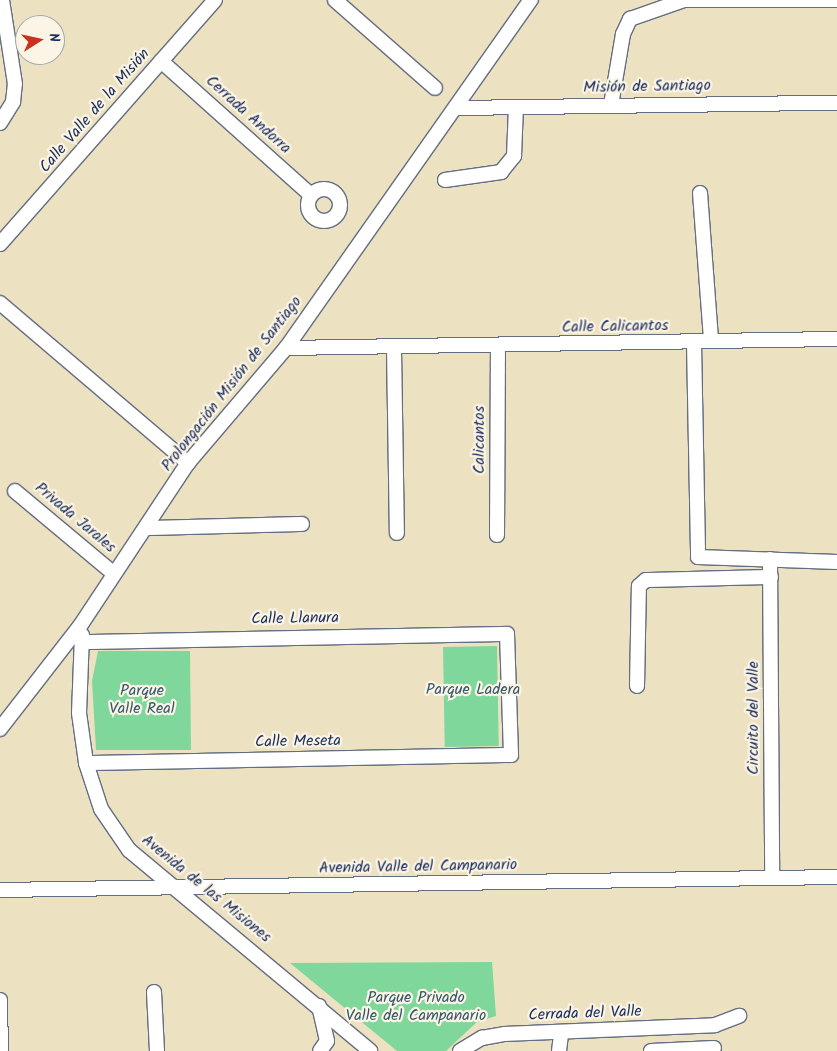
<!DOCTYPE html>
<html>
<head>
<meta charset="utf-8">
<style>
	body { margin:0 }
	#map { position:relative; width:837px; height:1051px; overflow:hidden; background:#ece2c1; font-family:Kalam,sans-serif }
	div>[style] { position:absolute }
	.green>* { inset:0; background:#7fd79b; transform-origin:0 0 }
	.roads { filter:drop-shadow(1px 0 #646e81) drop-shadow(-1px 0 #646e81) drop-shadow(0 1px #646e81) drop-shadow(0 -1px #646e81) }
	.minor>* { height:14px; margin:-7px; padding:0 7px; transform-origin:7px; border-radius:7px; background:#fff }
	.minor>.ring { margin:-7px; padding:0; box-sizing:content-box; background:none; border:14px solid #fff; border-radius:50% }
	span { translate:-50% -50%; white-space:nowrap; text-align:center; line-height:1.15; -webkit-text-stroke:4.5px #fcf5e5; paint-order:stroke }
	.street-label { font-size:16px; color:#1b2f5e }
	.park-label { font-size:16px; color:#34596d }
	.north { position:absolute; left:15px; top:15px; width:50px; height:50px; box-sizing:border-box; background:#fcf5e5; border:1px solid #a2a6af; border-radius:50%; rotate:80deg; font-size:14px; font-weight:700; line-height:20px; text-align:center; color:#1b2f5e }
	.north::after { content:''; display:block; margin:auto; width:18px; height:22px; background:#c8321e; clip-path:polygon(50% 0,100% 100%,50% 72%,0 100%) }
</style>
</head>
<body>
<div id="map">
	<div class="green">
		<div style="left:497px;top:646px;width:100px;height:54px;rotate:89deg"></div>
		<div style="clip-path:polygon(98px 651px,190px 651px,191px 750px,96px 750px,92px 681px)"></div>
		<div style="clip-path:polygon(492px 962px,496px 1016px,477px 1022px,446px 1051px,397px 1051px,290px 963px)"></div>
	</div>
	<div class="roads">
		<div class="minor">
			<div style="left:335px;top:0;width:133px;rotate:41.3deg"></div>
			<div style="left:161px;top:61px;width:201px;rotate:41.8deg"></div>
			<div style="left:611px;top:105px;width:72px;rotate:-80.4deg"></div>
			<div style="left:623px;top:34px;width:17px;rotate:-65deg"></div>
			<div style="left:630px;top:19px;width:57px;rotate:-19.4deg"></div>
			<div style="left:684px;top:0;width:153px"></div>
			<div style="left:457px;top:108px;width:380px;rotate:-0.8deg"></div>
			<div style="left:0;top:123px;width:25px;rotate:-58deg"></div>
			<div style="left:13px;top:102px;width:18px;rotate:-84deg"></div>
			<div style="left:15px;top:84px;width:85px;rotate:-98.8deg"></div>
			<div style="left:445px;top:180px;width:57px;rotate:-8.1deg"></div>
			<div style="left:501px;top:172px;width:21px;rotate:-51deg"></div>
			<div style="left:514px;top:156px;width:49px;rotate:-87.7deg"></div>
			<div class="ring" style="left:308px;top:189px;width:18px;height:18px"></div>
			<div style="left:700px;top:193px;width:148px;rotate:85.7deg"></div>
			<div style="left:0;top:244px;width:325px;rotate:-48.6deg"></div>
			<div style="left:0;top:303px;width:247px;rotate:40.4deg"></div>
			<div style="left:694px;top:343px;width:214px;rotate:88.9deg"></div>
			<div style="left:698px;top:557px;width:139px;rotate:2.1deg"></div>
			<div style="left:286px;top:348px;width:551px;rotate:-0.94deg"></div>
			<div style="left:394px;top:349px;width:184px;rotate:89.1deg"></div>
			<div style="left:15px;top:491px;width:126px;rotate:39.9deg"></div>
			<div style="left:148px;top:528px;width:154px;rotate:-1.5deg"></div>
			<div style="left:497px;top:535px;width:190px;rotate:-89.7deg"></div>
			<div style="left:770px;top:559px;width:319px;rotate:89.6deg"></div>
			<div style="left:82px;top:635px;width:78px;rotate:92.2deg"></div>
			<div style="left:79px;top:713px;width:50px;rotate:82deg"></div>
			<div style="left:86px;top:763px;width:48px;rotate:71.9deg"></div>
			<div style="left:101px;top:809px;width:50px;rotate:55.7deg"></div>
			<div style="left:129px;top:850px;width:314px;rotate:39.8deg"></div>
			<div style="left:84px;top:642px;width:423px;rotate:-1.1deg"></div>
			<div style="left:507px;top:634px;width:121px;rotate:88.1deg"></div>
			<div style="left:511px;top:755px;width:425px;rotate:178.9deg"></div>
			<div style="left:637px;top:686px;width:100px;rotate:-88.9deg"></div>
			<div style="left:639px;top:586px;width:9px;rotate:-41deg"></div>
			<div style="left:646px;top:580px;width:125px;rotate:-1.4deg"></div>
			<div style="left:0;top:729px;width:130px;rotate:-52.2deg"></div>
			<div style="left:80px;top:626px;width:196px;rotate:-56.5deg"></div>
			<div style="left:188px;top:463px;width:151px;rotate:-49.6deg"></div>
			<div style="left:286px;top:348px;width:426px;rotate:-54.9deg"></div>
			<div style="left:0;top:890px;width:837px;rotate:-0.89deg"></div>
			<div style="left:154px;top:992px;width:59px;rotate:87.1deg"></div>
			<div style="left:0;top:1000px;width:51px;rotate:88.9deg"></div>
			<div style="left:319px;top:1006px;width:36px;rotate:77deg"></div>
			<div style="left:327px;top:1041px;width:12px;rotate:125deg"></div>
			<div style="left:460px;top:1051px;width:26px;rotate:-31deg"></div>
			<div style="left:482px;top:1038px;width:22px;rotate:-10deg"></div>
			<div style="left:504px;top:1034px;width:211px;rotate:-2.4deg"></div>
			<div style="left:715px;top:1025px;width:26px;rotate:-21deg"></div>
			<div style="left:559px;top:1051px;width:17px;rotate:-83deg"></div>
			<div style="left:651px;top:1051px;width:63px;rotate:-2.7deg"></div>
		</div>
	</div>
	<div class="street-label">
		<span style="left:647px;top:87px;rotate:-1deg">Misión de Santiago</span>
		<span style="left:95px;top:111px;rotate:-49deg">Calle Valle de la Misión</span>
		<span style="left:248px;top:115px;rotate:42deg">Cerrada Andorra</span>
		<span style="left:615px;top:327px;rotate:-1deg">Calle Calicantos</span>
		<span style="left:232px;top:384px;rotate:-52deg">Prolongación Misión de Santiago</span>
		<span style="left:480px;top:440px;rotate:-90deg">Calicantos</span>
		<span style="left:75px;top:518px;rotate:40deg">Privada Jarales</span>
		<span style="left:295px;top:619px;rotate:-1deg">Calle Llanura</span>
		<span style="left:754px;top:718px;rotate:-90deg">Circuito del Valle</span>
		<span style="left:298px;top:742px;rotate:-1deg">Calle Meseta</span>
		<span style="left:418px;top:867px;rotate:-1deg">Avenida Valle del Campanario</span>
		<span style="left:206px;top:889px;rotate:39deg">Avenida de las Misiones</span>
		<span style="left:585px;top:1014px;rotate:-2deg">Cerrada del Valle</span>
	</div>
	<div class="park-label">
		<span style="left:473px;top:690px">Parque Ladera</span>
		<span style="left:142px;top:700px">Parque<br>Valle Real</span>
		<span style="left:416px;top:1007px">Parque Privado<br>Valle del Campanario</span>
	</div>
	<div class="north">N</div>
</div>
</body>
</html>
